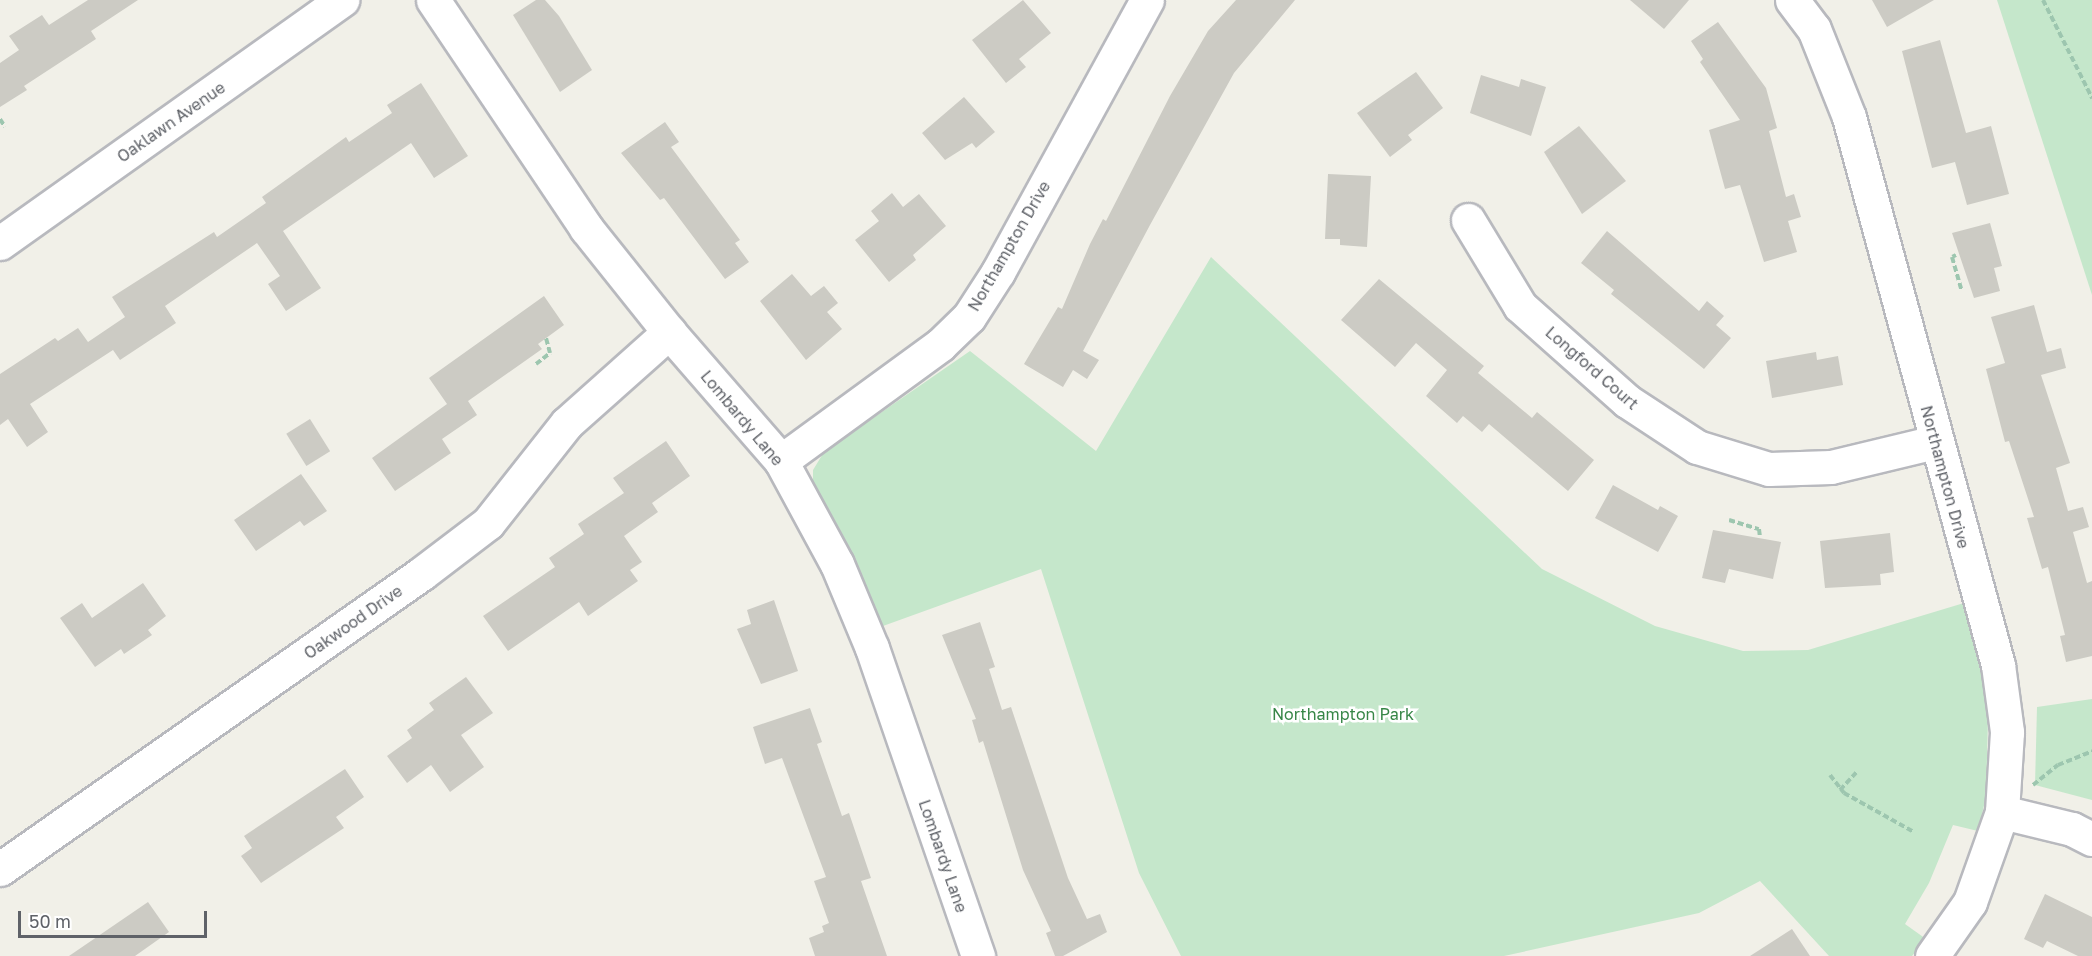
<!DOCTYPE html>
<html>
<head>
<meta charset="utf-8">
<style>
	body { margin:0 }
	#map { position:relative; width:2092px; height:956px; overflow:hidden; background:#f1f0e8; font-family:"Golos Text",sans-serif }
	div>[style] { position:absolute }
	.green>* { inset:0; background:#c5e7cb }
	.building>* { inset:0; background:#cccbc4; transform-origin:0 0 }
	.path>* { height:4px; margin-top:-2px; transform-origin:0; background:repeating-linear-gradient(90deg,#9dc6af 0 6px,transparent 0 9px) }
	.roads { filter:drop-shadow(2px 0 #b8b9be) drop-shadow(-2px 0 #b8b9be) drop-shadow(0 2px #b8b9be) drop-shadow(0 -2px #b8b9be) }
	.minor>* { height:33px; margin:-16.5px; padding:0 16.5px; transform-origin:16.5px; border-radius:16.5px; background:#fff }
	span { translate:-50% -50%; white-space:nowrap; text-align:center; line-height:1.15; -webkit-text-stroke:5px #fff; paint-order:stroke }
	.street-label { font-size:16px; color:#5f6268 }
	.park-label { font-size:16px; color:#378647 }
	.scale { position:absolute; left:18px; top:911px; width:189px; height:27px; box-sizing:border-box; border:3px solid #5f6268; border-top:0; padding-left:8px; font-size:18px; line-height:21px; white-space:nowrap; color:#5f6268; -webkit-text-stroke:4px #fff; paint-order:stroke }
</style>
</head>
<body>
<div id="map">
	<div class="green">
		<div style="clip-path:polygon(1997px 0,2092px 0,2092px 295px,2062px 202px)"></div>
		<div style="clip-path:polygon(1211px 257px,1542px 569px,1655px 626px,1743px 651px,1808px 650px,1964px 603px,1984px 682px,1988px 719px,1986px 797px,1978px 831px,1953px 825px,1929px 883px,1905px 924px,1926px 939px,1912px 956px,1829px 956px,1760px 881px,1699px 913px,1504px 956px,1181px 956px,1139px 873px,1041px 569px,883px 626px,843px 536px,813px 481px,813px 470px,824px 452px,970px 351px,1096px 451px)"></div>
		<div style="clip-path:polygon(2092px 699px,2092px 800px,2035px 785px,2037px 707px)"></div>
	</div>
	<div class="building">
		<div style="clip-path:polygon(88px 0,138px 0,91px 31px,96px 39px,24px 86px,27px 90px,0 107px,0 63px,19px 50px,9px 36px,42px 15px,49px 25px)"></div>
		<div style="clip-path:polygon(536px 0,545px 0,559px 16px,592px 70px,560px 92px,513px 15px)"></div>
		<div style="clip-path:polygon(1023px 0,1051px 33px,1019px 59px,1026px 67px,1006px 83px,972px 40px)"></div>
		<div style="clip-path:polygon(1236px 0,1295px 0,1234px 73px,1150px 225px,1083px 351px,1099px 360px,1087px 379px,1073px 370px,1063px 387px,1024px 364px,1058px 307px,1062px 309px,1090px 244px,1103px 219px,1106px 221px,1170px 96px,1208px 31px)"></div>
		<div style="clip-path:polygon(1630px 0,1689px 0,1664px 29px)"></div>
		<div style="clip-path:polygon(1872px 0,1934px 0,1887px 27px)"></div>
		<div style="clip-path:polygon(1718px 22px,1766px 88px,1777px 128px,1769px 131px,1786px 197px,1794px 194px,1801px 217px,1788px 221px,1797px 252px,1764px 262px,1740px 185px,1725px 189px,1709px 130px,1740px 120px,1700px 62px,1703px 59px,1691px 41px)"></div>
		<div style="clip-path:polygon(1940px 40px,1966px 133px,1991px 126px,2009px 194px,1967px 205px,1955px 162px,1932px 168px,1902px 51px)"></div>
		<div style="clip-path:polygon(1416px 72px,1443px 108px,1408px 135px,1412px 140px,1390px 157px,1357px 113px)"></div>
		<div style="clip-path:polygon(1481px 75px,1519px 87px,1521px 79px,1546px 87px,1531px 136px,1470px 113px)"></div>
		<div style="clip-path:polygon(421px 83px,468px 156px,434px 178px,411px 143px,283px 231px,321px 288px,286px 311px,268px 284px,280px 276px,257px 243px,165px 306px,176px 323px,120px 360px,113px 350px,30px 404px,48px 432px,27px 447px,8px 419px,0 425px,0 374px,55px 338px,58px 341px,78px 328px,88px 342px,125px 317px,112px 297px,214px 232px,217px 237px,266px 203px,262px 197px,346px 137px,349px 142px,392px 113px,387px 105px)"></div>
		<div style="clip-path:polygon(964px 97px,995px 132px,976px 148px,972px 143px,945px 160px,922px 133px)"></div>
		<div style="clip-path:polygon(665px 122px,679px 142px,671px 147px,740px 240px,735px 243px,749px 262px,725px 279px,664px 198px,660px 200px,621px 153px)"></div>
		<div style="clip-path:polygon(1579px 126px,1626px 181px,1582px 214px,1544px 152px)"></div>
		<div style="clip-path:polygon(1328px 174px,1371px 176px,1367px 247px,1340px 245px,1340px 239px,1325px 239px)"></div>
		<div style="clip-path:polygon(892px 193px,903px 207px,919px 194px,946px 226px,913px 255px,916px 260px,889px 282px,855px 240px,879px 221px,871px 211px)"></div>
		<div style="clip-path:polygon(1990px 223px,2002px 266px,1994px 268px,2000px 291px,1974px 298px,1952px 233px)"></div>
		<div style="clip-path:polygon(1607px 231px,1699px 311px,1707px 301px,1724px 316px,1716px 325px,1731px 338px,1704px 369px,1611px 294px,1614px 290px,1581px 263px)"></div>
		<div style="clip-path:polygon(792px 274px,811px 296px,824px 286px,838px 303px,827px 312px,842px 329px,806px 360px,760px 301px)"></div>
		<div style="clip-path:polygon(1379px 279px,1484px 366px,1478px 373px,1532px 418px,1537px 412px,1594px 460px,1568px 491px,1489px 424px,1482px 432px,1463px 416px,1457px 423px,1426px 396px,1447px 370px,1416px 343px,1395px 367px,1341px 320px)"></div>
		<div style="clip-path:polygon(544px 296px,564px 325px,538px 344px,542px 349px,468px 401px,477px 415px,442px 439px,451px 453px,395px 491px,372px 458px,447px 404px,429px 378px)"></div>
		<div style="clip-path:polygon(2034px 305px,2047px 352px,2061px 348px,2066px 368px,2041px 375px,2070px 463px,2056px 468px,2068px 511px,2083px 507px,2089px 527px,2073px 532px,2087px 583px,2092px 581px,2092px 656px,2066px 662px,2060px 636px,2065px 635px,2048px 567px,2042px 569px,2027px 518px,2034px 517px,2009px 441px,2005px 442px,1986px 369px,2005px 363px,1991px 317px)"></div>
		<div style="clip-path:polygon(1816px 352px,1817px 360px,1838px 356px,1843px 385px,1772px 398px,1766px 361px)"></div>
		<div style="left:310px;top:419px;width:38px;height:28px;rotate:58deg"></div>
		<div style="clip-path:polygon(666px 441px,690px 476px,652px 503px,658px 512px,624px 536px,642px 562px,630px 570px,638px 581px,588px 616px,579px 602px,508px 651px,483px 616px,555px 567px,549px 558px,584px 534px,578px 524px,624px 493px,613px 478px)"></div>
		<div style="clip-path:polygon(301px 474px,327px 511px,304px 526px,300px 521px,256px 551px,234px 520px)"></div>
		<div style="clip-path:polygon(1613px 485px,1658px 510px,1660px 506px,1678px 516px,1658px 552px,1595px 518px)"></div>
		<div style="clip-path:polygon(1713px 530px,1781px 542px,1773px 579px,1729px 569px,1725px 583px,1702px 578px)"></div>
		<div style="clip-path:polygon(1890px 533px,1894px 572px,1880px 574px,1881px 585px,1825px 588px,1820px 541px)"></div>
		<div style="clip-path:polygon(143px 583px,166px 616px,148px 630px,152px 635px,124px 654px,121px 649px,95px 667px,60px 618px,82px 603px,92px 618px)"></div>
		<div style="clip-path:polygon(774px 600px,798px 671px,761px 684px,737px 629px,751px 624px,747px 610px)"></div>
		<div style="clip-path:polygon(980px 622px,995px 667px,989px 669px,1002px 710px,1011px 707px,1068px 878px,1087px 919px,1100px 914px,1107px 932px,1063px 956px,1055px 956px,1046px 933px,1051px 931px,1023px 870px,983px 741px,979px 743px,972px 720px,976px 719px,942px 635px)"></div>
		<div style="clip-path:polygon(466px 677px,493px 713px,461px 735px,484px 767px,450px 792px,431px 765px,407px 783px,387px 756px,412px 738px,407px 730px,434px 710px,429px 703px)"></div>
		<div style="clip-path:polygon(810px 708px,822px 742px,817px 744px,842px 816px,849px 813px,871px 878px,861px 881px,887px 956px,815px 956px,809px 938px,824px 932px,822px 926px,829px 923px,814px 881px,826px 877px,782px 758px,765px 764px,753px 727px)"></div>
		<div style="clip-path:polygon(345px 769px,364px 797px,336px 817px,344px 828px,261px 883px,241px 856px,252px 848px,244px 836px)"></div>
		<div style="clip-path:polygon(2045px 894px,2092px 917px,2092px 956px,2078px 956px,2047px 941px,2043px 948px,2024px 939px)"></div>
		<div style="clip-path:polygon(148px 902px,169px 932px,135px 956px,69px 956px)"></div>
		<div style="clip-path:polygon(1792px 929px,1810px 956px,1750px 956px)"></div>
	</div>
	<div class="path">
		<div style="left:2043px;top:0;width:110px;rotate:63.4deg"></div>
		<div style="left:0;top:119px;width:9px;rotate:58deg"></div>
		<div style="left:1956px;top:255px;width:4px;rotate:153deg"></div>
		<div style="left:1952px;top:257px;width:35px;rotate:74deg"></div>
		<div style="left:536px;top:364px;width:18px;rotate:-38deg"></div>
		<div style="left:550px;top:353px;width:16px;rotate:-105deg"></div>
		<div style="left:1729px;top:520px;width:31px;rotate:17deg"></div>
		<div style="left:1759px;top:529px;width:8px;rotate:83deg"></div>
		<div style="left:1830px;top:775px;width:23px;rotate:52deg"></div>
		<div style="left:1844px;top:793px;width:80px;rotate:29.1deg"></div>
		<div style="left:2033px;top:785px;width:32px;rotate:-39deg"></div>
		<div style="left:2058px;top:765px;width:37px;rotate:-22deg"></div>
		<div style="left:1840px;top:790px;width:26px;rotate:-47deg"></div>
	</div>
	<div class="roads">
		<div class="minor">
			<div style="left:433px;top:0;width:275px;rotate:56.1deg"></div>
			<div style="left:586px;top:228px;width:133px;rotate:51.4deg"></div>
			<div style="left:669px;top:332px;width:171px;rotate:49deg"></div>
			<div style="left:781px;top:461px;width:117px;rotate:61.5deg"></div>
			<div style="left:837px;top:564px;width:91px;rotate:67.4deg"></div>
			<div style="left:872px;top:648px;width:326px;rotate:71deg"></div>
			<div style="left:1792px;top:0;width:36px;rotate:53deg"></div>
			<div style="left:1814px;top:29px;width:95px;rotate:68.3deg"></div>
			<div style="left:1849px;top:117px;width:568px;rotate:74.79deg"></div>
			<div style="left:1998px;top:665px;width:68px;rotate:82.3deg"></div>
			<div style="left:2007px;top:732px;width:80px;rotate:93.6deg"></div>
			<div style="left:2002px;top:812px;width:96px;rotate:109.6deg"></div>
			<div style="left:1970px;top:902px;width:66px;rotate:125.1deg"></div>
			<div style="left:1468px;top:220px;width:100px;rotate:58.8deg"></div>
			<div style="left:1520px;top:306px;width:143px;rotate:41.6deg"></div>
			<div style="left:1627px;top:401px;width:84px;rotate:33.3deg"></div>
			<div style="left:1697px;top:447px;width:75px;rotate:17deg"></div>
			<div style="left:1769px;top:469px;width:62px;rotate:-1.8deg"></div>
			<div style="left:1831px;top:467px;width:107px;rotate:-13.5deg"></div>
			<div style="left:0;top:243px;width:420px;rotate:-35.4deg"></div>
			<div style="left:781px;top:461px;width:197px;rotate:-36.1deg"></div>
			<div style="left:940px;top:345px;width:40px;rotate:-44deg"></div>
			<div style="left:969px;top:317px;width:54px;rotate:-57.2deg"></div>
			<div style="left:998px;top:272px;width:310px;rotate:-61.3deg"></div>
			<div style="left:2002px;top:812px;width:72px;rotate:13.7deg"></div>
			<div style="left:2072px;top:829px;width:22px;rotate:27deg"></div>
			<div style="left:0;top:869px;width:514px;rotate:-35.02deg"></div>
			<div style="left:421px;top:574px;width:84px;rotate:-37.3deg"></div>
			<div style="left:488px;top:523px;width:127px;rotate:-51.7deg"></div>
			<div style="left:567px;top:423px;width:137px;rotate:-41.7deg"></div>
		</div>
	</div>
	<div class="street-label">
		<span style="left:171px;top:122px;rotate:-35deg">Oaklawn Avenue</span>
		<span style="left:1009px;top:246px;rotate:-60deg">Northampton Drive</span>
		<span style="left:1592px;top:368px;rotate:41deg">Longford Court</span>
		<span style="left:742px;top:418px;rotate:50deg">Lombardy Lane</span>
		<span style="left:1945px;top:477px;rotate:75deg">Northampton Drive</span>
		<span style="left:353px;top:622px;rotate:-35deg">Oakwood Drive</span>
		<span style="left:943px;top:856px;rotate:71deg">Lombardy Lane</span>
	</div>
	<div class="park-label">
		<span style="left:1343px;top:714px">Northampton Park</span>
	</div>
	<div class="scale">50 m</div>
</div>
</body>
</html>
